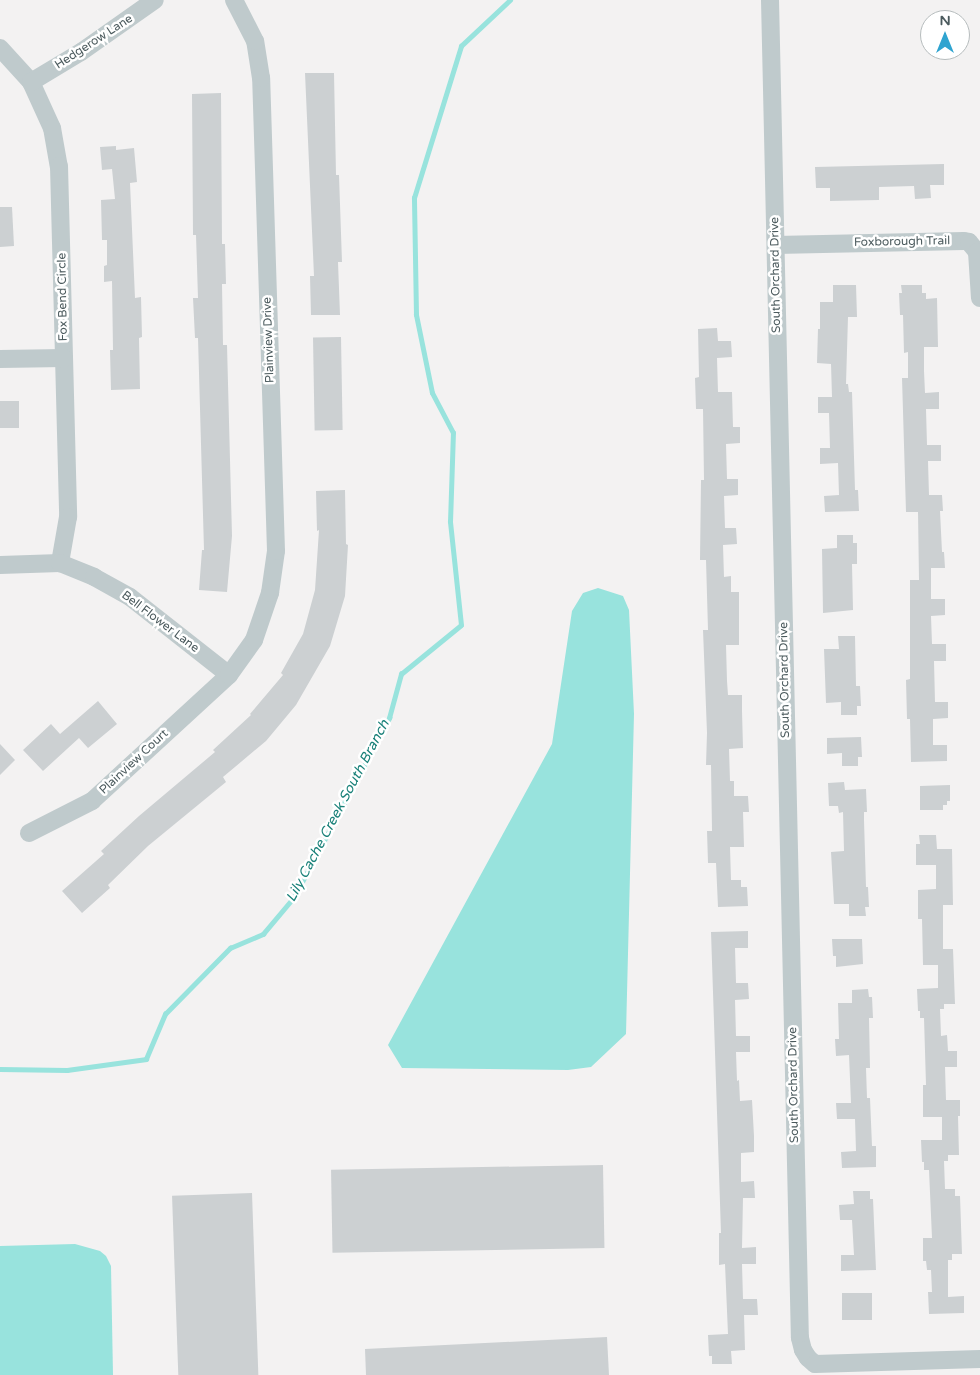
<!DOCTYPE html>
<html>
<head>
<meta charset="utf-8">
<style>
	body { margin:0 }
	#map { position:relative; width:980px; height:1375px; overflow:hidden; background:#f3f2f2; font-family:"Varela Round",sans-serif }
	div>[style] { position:absolute }
	.water>* { inset:0; background:#98e3dd }
	.stream>* { height:4.5px; margin:-2.25px; padding:0 2.25px; transform-origin:2.25px; border-radius:2.25px; background:#98e3dd }
	.building>* { inset:0; background:#ccd0d2; transform-origin:0 0 }
	.street>* { height:18px; margin:-9px; padding:0 9px; transform-origin:9px; border-radius:9px; background:#bfcacc }
	span { translate:-50% -50%; white-space:nowrap; text-align:center; line-height:1.15; -webkit-text-stroke:5px #fff; paint-order:stroke }
	.street-label { font-size:12px; color:#4b5a5d }
	.water-label { font-size:14px; color:#1b827a; font-style:italic }
	.north { position:absolute; left:920px; top:10px; width:50px; height:50px; box-sizing:border-box; background:#fff; border:1px solid #b7bdbe; border-radius:50%; rotate:0deg; font-size:14px; font-weight:700; line-height:20px; text-align:center; color:#4b5a5d }
	.north::after { content:''; display:block; margin:auto; width:18px; height:22px; background:#2fa4d0; clip-path:polygon(50% 0,100% 100%,50% 72%,0 100%) }
</style>
</head>
<body>
<div id="map">
	<div class="water">
		<div style="clip-path:polygon(598px 588px,623px 596px,629px 610px,634px 714px,626px 1034px,591px 1067px,568px 1070px,402px 1068px,388px 1045px,552px 744px,572px 611px,583px 593px)"></div>
		<div style="clip-path:polygon(75px 1244px,100px 1251px,106px 1256px,111px 1266px,113px 1375px,0 1375px,0 1246px)"></div>
	</div>
	<div class="stream">
		<div style="left:0;top:1069px;width:67px;rotate:0.9deg"></div>
		<div style="left:67px;top:1070px;width:80px;rotate:-7.9deg"></div>
		<div style="left:146px;top:1059px;width:49px;rotate:-67.1deg"></div>
		<div style="left:165px;top:1014px;width:93px;rotate:-45.4deg"></div>
		<div style="left:230px;top:948px;width:36px;rotate:-23deg"></div>
		<div style="left:263px;top:934px;width:48px;rotate:-50deg"></div>
		<div style="left:294px;top:897px;width:203px;rotate:-62deg"></div>
		<div style="left:389px;top:718px;width:46px;rotate:-74.7deg"></div>
		<div style="left:401px;top:674px;width:77px;rotate:-39.2deg"></div>
		<div style="left:461px;top:625px;width:104px;rotate:-96.1deg"></div>
		<div style="left:450px;top:522px;width:89px;rotate:-88.1deg"></div>
		<div style="left:453px;top:433px;width:45px;rotate:-117.7deg"></div>
		<div style="left:432px;top:393px;width:80px;rotate:-101.6deg"></div>
		<div style="left:416px;top:315px;width:117px;rotate:-91deg"></div>
		<div style="left:414px;top:198px;width:159px;rotate:-72.8deg"></div>
		<div style="left:461px;top:46px;width:67px;rotate:-43.2deg"></div>
	</div>
	<div class="building">
		<div style="clip-path:polygon(305px 73px,334px 73px,336px 175px,339px 175px,342px 262px,338px 262px,340px 315px,311px 315px,310px 276px,314px 276px)"></div>
		<div style="clip-path:polygon(221px 93px,222px 244px,225px 244px,226px 284px,222px 284px,223px 345px,227px 345px,232px 536px,227px 592px,199px 590px,202px 550px,204px 550px,198px 338px,195px 338px,193px 298px,198px 298px,196px 235px,193px 235px,192px 94px)"></div>
		<div style="clip-path:polygon(116px 146px,116px 150px,134px 148px,137px 182px,130px 183px,135px 298px,141px 297px,142px 337px,139px 338px,140px 389px,111px 390px,110px 350px,113px 350px,112px 281px,104px 282px,104px 266px,107px 265px,107px 240px,102px 240px,101px 200px,115px 199px,112px 169px,102px 170px,100px 147px)"></div>
		<div style="clip-path:polygon(944px 164px,944px 185px,930px 185px,931px 198px,915px 199px,914px 186px,879px 187px,879px 200px,830px 201px,830px 188px,816px 188px,815px 167px)"></div>
		<div style="clip-path:polygon(0 207px,12px 207px,14px 246px,0 247px)"></div>
		<div style="clip-path:polygon(833px 285px,856px 285px,857px 317px,848px 317px,846px 384px,848px 384px,849px 392px,852px 392px,855px 490px,858px 490px,859px 511px,825px 512px,824px 496px,839px 495px,838px 463px,820px 464px,820px 448px,830px 448px,829px 413px,818px 413px,818px 397px,832px 397px,831px 364px,817px 363px,818px 329px,820px 329px,820px 302px,833px 302px)"></div>
		<div style="clip-path:polygon(901px 285px,922px 285px,922px 293px,926px 293px,926px 299px,937px 298px,938px 347px,924px 347px,924px 371px,925px 393px,939px 392px,939px 409px,926px 409px,927px 445px,941px 445px,941px 461px,928px 461px,929px 495px,942px 495px,943px 511px,940px 511px,942px 552px,944px 552px,945px 568px,931px 568px,931px 599px,945px 599px,945px 615px,931px 616px,932px 644px,946px 644px,946px 661px,934px 661px,935px 702px,948px 702px,948px 718px,933px 719px,933px 745px,947px 745px,947px 761px,911px 762px,910px 719px,907px 719px,906px 680px,910px 679px,910px 580px,919px 580px,918px 512px,906px 512px,902px 378px,908px 378px,908px 352px,904px 353px,903px 315px,900px 315px,899px 293px,902px 293px)"></div>
		<div style="clip-path:polygon(717px 328px,718px 341px,731px 341px,732px 357px,717px 358px,718px 392px,732px 392px,733px 427px,740px 427px,740px 443px,726px 444px,727px 479px,738px 479px,738px 495px,724px 496px,725px 528px,736px 528px,737px 544px,723px 545px,724px 577px,731px 576px,731px 592px,739px 592px,739px 645px,726px 645px,727px 681px,728px 695px,742px 695px,742px 711px,743px 748px,729px 749px,730px 781px,734px 781px,734px 796px,748px 796px,749px 812px,743px 812px,744px 847px,730px 847px,731px 880px,741px 880px,741px 887px,747px 887px,748px 906px,718px 907px,716px 863px,708px 863px,707px 831px,712px 831px,711px 765px,706px 765px,707px 733px,703px 630px,708px 630px,706px 560px,700px 560px,701px 480px,704px 480px,703px 409px,696px 409px,695px 378px,699px 377px,698px 329px)"></div>
		<div style="left:341px;top:337px;width:93px;height:28px;rotate:89deg"></div>
		<div style="left:0;top:401px;width:19px;height:27px"></div>
		<div style="clip-path:polygon(345px 490px,346px 544px,348px 545px,345px 596px,330px 646px,296px 705px,266px 741px,223px 777px,226px 782px,148px 846px,108px 885px,110px 888px,82px 913px,62px 891px,104px 854px,101px 851px,139px 816px,215px 752px,213px 750px,251px 715px,250px 714px,283px 675px,281px 673px,303px 634px,315px 590px,319px 530px,317px 531px,316px 491px)"></div>
		<div style="clip-path:polygon(837px 535px,853px 535px,853px 543px,857px 543px,857px 564px,852px 564px,853px 610px,823px 613px,822px 549px,837px 548px)"></div>
		<div style="clip-path:polygon(838px 636px,855px 636px,856px 686px,860px 686px,861px 706px,857px 706px,857px 715px,841px 715px,841px 702px,826px 703px,824px 649px,839px 649px)"></div>
		<div style="clip-path:polygon(98px 701px,117px 724px,88px 748px,79px 738px,43px 771px,23px 750px,51px 724px,60px 734px)"></div>
		<div style="clip-path:polygon(861px 737px,862px 757px,858px 757px,858px 766px,842px 766px,842px 753px,827px 754px,827px 738px)"></div>
		<div style="clip-path:polygon(0 744px,15px 760px,0 775px)"></div>
		<div style="clip-path:polygon(844px 782px,845px 790px,866px 789px,867px 812px,864px 812px,864px 820px,866px 887px,868px 887px,869px 907px,865px 907px,866px 916px,849px 916px,849px 904px,834px 904px,831px 852px,844px 851px,843px 812px,839px 813px,838px 806px,829px 806px,828px 783px)"></div>
		<div style="clip-path:polygon(950px 785px,950px 801px,947px 801px,947px 805px,943px 805px,943px 810px,920px 810px,920px 786px)"></div>
		<div style="clip-path:polygon(919px 835px,936px 835px,937px 849px,952px 849px,953px 905px,943px 905px,943px 949px,953px 949px,955px 1004px,944px 1004px,944px 1009px,940px 1009px,941px 1036px,947px 1035px,948px 1051px,957px 1051px,957px 1067px,945px 1067px,946px 1100px,960px 1100px,960px 1116px,958px 1116px,959px 1155px,948px 1155px,948px 1161px,944px 1161px,945px 1189px,955px 1189px,955px 1196px,960px 1196px,962px 1254px,952px 1254px,952px 1260px,948px 1260px,948px 1297px,964px 1296px,964px 1313px,929px 1314px,928px 1292px,932px 1292px,931px 1270px,927px 1270px,926px 1261px,923px 1261px,923px 1238px,932px 1238px,929px 1170px,924px 1170px,924px 1162px,922px 1162px,921px 1140px,942px 1140px,942px 1117px,923px 1117px,923px 1085px,926px 1085px,924px 1018px,920px 1018px,920px 1011px,918px 1011px,917px 989px,938px 988px,938px 965px,923px 965px,922px 919px,918px 919px,918px 890px,936px 889px,936px 865px,916px 865px,916px 844px,920px 844px)"></div>
		<div style="clip-path:polygon(748px 931px,748px 948px,735px 948px,736px 983px,748px 983px,749px 999px,735px 1000px,736px 1036px,750px 1036px,750px 1052px,736px 1052px,737px 1081px,739px 1080px,740px 1101px,752px 1100px,754px 1136px,754px 1152px,741px 1153px,741px 1182px,754px 1181px,755px 1198px,743px 1198px,742px 1248px,756px 1247px,756px 1264px,742px 1264px,743px 1299px,757px 1299px,758px 1315px,744px 1315px,745px 1350px,731px 1351px,732px 1364px,712px 1364px,712px 1356px,709px 1356px,708px 1335px,728px 1334px,725px 1264px,719px 1265px,719px 1233px,721px 1233px,711px 932px)"></div>
		<div style="clip-path:polygon(832px 939px,862px 939px,863px 964px,836px 967px,836px 956px,833px 956px)"></div>
		<div style="clip-path:polygon(868px 989px,869px 997px,872px 997px,873px 1018px,869px 1018px,870px 1068px,866px 1068px,867px 1098px,870px 1098px,872px 1146px,876px 1146px,876px 1167px,842px 1168px,841px 1152px,856px 1151px,855px 1119px,837px 1119px,836px 1103px,851px 1103px,849px 1055px,836px 1056px,835px 1039px,839px 1039px,838px 1003px,852px 1003px,852px 990px)"></div>
		<div style="left:603px;top:1165px;width:83px;height:272px;rotate:89deg"></div>
		<div style="clip-path:polygon(853px 1191px,870px 1191px,870px 1199px,873px 1199px,876px 1270px,841px 1271px,841px 1255px,854px 1255px,852px 1220px,840px 1220px,839px 1205px,854px 1204px)"></div>
		<div style="left:252px;top:1193px;width:182px;height:80px;rotate:88deg"></div>
		<div style="left:842px;top:1293px;width:30px;height:27px"></div>
		<div style="clip-path:polygon(607px 1337px,609px 1375px,366px 1375px,365px 1349px)"></div>
	</div>
	<div class="street">
		<div style="left:770px;top:0;width:1338px;rotate:88.72deg"></div>
		<div style="left:800px;top:1338px;width:12px;rotate:76deg"></div>
		<div style="left:803px;top:1350px;width:9px;rotate:58deg"></div>
		<div style="left:808px;top:1358px;width:9px;rotate:41deg"></div>
		<div style="left:815px;top:1364px;width:165px;rotate:-1.7deg"></div>
		<div style="left:0;top:48px;width:46px;rotate:47.6deg"></div>
		<div style="left:31px;top:82px;width:51px;rotate:65.5deg"></div>
		<div style="left:52px;top:128px;width:39px;rotate:80deg"></div>
		<div style="left:59px;top:166px;width:351px;rotate:88.5deg"></div>
		<div style="left:68px;top:517px;width:47px;rotate:99.9deg"></div>
		<div style="left:31px;top:82px;width:58px;rotate:-31deg"></div>
		<div style="left:81px;top:52px;width:90px;rotate:-35.1deg"></div>
		<div style="left:776px;top:245px;width:188px;rotate:-1.2deg"></div>
		<div style="left:964px;top:241px;width:5px;rotate:11deg"></div>
		<div style="left:969px;top:242px;width:13px;rotate:51deg"></div>
		<div style="left:977px;top:252px;width:46px;rotate:86.3deg"></div>
		<div style="left:0;top:359px;width:64px;rotate:-0.9deg"></div>
		<div style="left:0;top:565px;width:60px;rotate:-1.9deg"></div>
		<div style="left:60px;top:563px;width:37px;rotate:22deg"></div>
		<div style="left:94px;top:577px;width:41px;rotate:29.1deg"></div>
		<div style="left:130px;top:597px;width:126px;rotate:38.2deg"></div>
		<div style="left:29px;top:833px;width:71px;rotate:-26.9deg"></div>
		<div style="left:92px;top:801px;width:186px;rotate:-42.6deg"></div>
		<div style="left:229px;top:675px;width:43px;rotate:-54.5deg"></div>
		<div style="left:254px;top:640px;width:50px;rotate:-71.2deg"></div>
		<div style="left:270px;top:593px;width:42px;rotate:-81.9deg"></div>
		<div style="left:276px;top:551px;width:473px;rotate:-91.8deg"></div>
		<div style="left:261px;top:78px;width:37px;rotate:-99deg"></div>
		<div style="left:255px;top:41px;width:46px;rotate:-117.1deg"></div>
	</div>
	<div class="street-label">
		<span style="left:94px;top:42px;rotate:-33deg">Hedgerow Lane</span>
		<span style="left:902px;top:242px;rotate:-1deg">Foxborough Trail</span>
		<span style="left:776px;top:275px;rotate:-91deg">South Orchard Drive</span>
		<span style="left:63px;top:297px;rotate:-91deg">Fox Bend Circle</span>
		<span style="left:269px;top:340px;rotate:-92deg">Plainview Drive</span>
		<span style="left:160px;top:622px;rotate:37deg">Bell Flower Lane</span>
		<span style="left:785px;top:680px;rotate:-91deg">South Orchard Drive</span>
		<span style="left:134px;top:762px;rotate:-43deg">Plainview Court</span>
		<span style="left:794px;top:1085px;rotate:-91deg">South Orchard Drive</span>
	</div>
	<div class="water-label">
		<span style="left:338px;top:811px;rotate:-62deg">Lily Cache Creek South Branch</span>
	</div>
	<div class="north">N</div>
</div>
</body>
</html>
